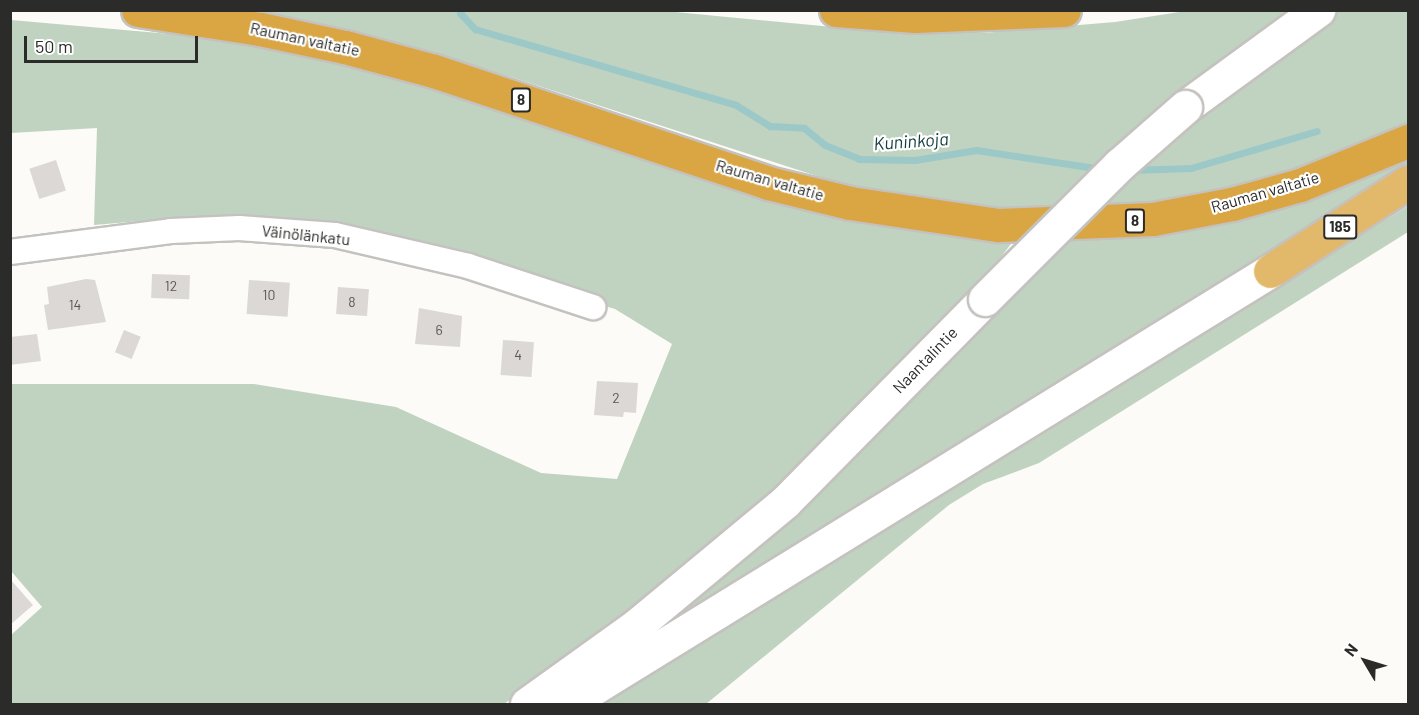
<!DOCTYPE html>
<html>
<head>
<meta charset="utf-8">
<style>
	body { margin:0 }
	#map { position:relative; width:1419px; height:715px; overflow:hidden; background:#fcfbf7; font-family:Barlow,sans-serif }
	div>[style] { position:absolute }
	.green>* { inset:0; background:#c0d3c0 }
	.stream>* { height:7px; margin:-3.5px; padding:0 3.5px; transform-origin:3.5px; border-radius:3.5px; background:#9cc8c8 }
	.building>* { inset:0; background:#dbd8d5; transform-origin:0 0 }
	.roads { filter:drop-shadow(2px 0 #c4c2bf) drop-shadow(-2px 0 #c4c2bf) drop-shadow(0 2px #c4c2bf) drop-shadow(0 -2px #c4c2bf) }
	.minor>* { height:24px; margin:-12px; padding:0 12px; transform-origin:12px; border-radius:12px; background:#fff }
	.secondary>* { height:33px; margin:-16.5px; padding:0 16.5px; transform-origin:16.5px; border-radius:16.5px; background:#fff }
	.trunk>* { height:33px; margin:-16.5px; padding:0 16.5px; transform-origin:16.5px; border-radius:16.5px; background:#e2b86a }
	.motorway>* { height:33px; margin:-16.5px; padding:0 16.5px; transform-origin:16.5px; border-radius:16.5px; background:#daa644 }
	.bridges { filter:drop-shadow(2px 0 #c4c2bf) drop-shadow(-2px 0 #c4c2bf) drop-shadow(0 2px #c4c2bf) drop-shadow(0 -2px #c4c2bf) }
	.secondary-bridge>* { height:33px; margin:-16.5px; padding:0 16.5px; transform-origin:16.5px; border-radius:16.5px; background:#fff }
	span { translate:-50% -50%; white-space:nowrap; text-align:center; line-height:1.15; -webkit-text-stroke:4.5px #fff; paint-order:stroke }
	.number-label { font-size:14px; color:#575654 }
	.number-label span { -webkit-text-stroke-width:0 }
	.shield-label span { padding:2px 4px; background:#fff; border:2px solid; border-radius:4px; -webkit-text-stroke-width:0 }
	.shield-label { font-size:15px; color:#2b2b29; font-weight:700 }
	.street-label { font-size:16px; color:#2b2b29 }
	.water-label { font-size:18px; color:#113b3c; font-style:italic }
	.frame { position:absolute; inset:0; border:12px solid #2b2b29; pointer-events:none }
	.north { position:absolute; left:1335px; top:631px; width:60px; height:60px; -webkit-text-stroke:4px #fff; paint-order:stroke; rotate:308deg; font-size:16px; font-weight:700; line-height:24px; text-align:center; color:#2b2b29 }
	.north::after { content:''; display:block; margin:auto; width:21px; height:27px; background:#2b2b29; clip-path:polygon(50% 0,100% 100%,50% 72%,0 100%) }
	.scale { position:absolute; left:24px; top:36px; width:174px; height:27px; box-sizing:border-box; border:3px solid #2b2b29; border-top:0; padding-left:8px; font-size:18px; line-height:21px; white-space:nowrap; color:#2b2b29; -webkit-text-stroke:4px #fff; paint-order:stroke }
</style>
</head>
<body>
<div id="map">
	<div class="green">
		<div style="clip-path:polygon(654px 10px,895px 33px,983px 33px,1115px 22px,1186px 11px,1297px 11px,1058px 206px,1000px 212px,854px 188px,480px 67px,345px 32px,227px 11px)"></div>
		<div style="clip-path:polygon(1338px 11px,1408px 11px,1408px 130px,1253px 186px,1087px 216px,1194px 120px)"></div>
		<div style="clip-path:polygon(11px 20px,204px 37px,325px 56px,429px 84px,842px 215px,972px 239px,1014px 240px,975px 291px,775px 488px,701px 555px,504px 704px,11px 704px,11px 635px,42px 607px,11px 571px,11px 384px,254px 384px,396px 407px,541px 473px,617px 479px,672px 344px,615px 309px,335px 226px,199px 216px,94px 225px,97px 128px,11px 133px)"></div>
		<div style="clip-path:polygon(1408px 155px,1408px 170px,642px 641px,1062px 242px,1155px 232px)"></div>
		<div style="clip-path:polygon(1408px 206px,1408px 232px,1039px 463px,983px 484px,949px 505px,706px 704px,594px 704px,973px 477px)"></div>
	</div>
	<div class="stream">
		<div style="left:460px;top:13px;width:22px;rotate:47deg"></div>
		<div style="left:475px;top:29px;width:272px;rotate:16.2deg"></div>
		<div style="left:736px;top:105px;width:40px;rotate:32deg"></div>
		<div style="left:770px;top:126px;width:34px;rotate:3deg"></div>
		<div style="left:804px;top:128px;width:27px;rotate:39deg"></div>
		<div style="left:825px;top:145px;width:37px;rotate:22deg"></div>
		<div style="left:859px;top:159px;width:56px;rotate:1deg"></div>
		<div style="left:915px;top:160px;width:62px;rotate:-9.3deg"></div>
		<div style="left:976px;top:150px;width:127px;rotate:8.6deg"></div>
		<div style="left:1131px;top:170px;width:60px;rotate:-1.9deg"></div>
		<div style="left:1191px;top:168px;width:131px;rotate:-16.4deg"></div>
	</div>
	<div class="building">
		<div style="left:56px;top:160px;width:32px;height:28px;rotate:72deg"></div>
		<div style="left:152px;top:274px;width:38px;height:24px;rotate:2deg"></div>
		<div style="clip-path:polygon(86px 279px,95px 280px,106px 322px,48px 330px,44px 305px,49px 304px,47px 287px)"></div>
		<div style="left:249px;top:280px;width:41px;height:34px;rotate:4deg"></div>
		<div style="left:338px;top:287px;width:31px;height:27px;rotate:4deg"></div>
		<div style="clip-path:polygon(419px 308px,462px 316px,460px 347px,415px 344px)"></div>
		<div style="left:124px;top:330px;width:18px;height:24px;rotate:22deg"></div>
		<div style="clip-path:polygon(37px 334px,41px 361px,10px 365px,10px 337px)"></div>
		<div style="left:503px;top:340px;width:31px;height:35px;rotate:4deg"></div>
		<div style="clip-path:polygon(597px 381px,638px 383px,636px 413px,624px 412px,623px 417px,594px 415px)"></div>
		<div style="clip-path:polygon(10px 579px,33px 605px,10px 625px)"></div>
	</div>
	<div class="roads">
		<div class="minor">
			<div style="left:10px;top:252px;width:162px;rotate:-7.4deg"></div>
			<div style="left:171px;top:231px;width:68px;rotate:-2.5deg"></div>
			<div style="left:239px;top:228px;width:96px;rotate:4.2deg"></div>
			<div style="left:335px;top:235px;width:137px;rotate:13.1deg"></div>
			<div style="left:468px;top:266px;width:132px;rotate:18.2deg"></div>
		</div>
		<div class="secondary">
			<div style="left:1185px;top:107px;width:165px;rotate:-36.1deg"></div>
			<div style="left:527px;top:704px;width:135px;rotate:-35.7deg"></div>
			<div style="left:637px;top:625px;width:192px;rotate:-39.7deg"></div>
			<div style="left:785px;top:502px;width:285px;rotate:-45.4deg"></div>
			<div style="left:568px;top:704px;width:825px;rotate:-31.67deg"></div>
		</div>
		<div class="trunk">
			<div style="left:1270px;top:271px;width:164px;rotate:-32.8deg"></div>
		</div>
		<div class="motorway">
			<div style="left:138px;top:10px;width:123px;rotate:8.9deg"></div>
			<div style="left:260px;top:29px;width:87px;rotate:12deg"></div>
			<div style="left:345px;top:47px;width:92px;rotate:15.1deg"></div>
			<div style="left:434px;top:71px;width:352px;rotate:18.5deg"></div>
			<div style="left:768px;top:183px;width:84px;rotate:13.7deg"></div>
			<div style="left:850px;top:203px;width:150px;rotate:8.5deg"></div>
			<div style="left:998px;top:225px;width:155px;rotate:-2.2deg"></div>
			<div style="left:1153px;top:219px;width:80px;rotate:-10.8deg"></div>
			<div style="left:1232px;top:204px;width:71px;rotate:-15.6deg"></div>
			<div style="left:1300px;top:185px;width:117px;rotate:-22.2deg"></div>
			<div style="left:836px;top:10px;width:79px;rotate:4.3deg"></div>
			<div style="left:915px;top:16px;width:149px;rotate:-2.3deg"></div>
		</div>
	</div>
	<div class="bridges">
		<div class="secondary-bridge">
			<div style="left:985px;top:299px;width:190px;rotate:-45deg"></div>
			<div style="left:1119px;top:165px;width:88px;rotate:-41.3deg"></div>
		</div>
	</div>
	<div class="number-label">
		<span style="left:171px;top:286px">12</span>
		<span style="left:269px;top:295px">10</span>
		<span style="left:352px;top:302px">8</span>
		<span style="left:75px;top:305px">14</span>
		<span style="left:439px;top:330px">6</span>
		<span style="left:518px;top:355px">4</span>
		<span style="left:616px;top:398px">2</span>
	</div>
	<div class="shield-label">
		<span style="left:521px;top:100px">8</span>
		<span style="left:1135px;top:221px">8</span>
		<span style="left:1340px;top:227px">185</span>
	</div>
	<div class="street-label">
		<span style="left:305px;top:39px;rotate:12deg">Rauman valtatie</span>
		<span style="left:770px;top:180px;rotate:16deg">Rauman valtatie</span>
		<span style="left:1265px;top:192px;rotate:-16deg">Rauman valtatie</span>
		<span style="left:306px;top:235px;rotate:6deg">Väinölänkatu</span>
		<span style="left:925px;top:360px;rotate:-46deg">Naantalintie</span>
	</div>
	<div class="water-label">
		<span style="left:911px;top:141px;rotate:-4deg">Kuninkoja</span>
	</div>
	<div class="frame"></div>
	<div class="north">N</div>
	<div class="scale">50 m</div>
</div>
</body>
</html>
